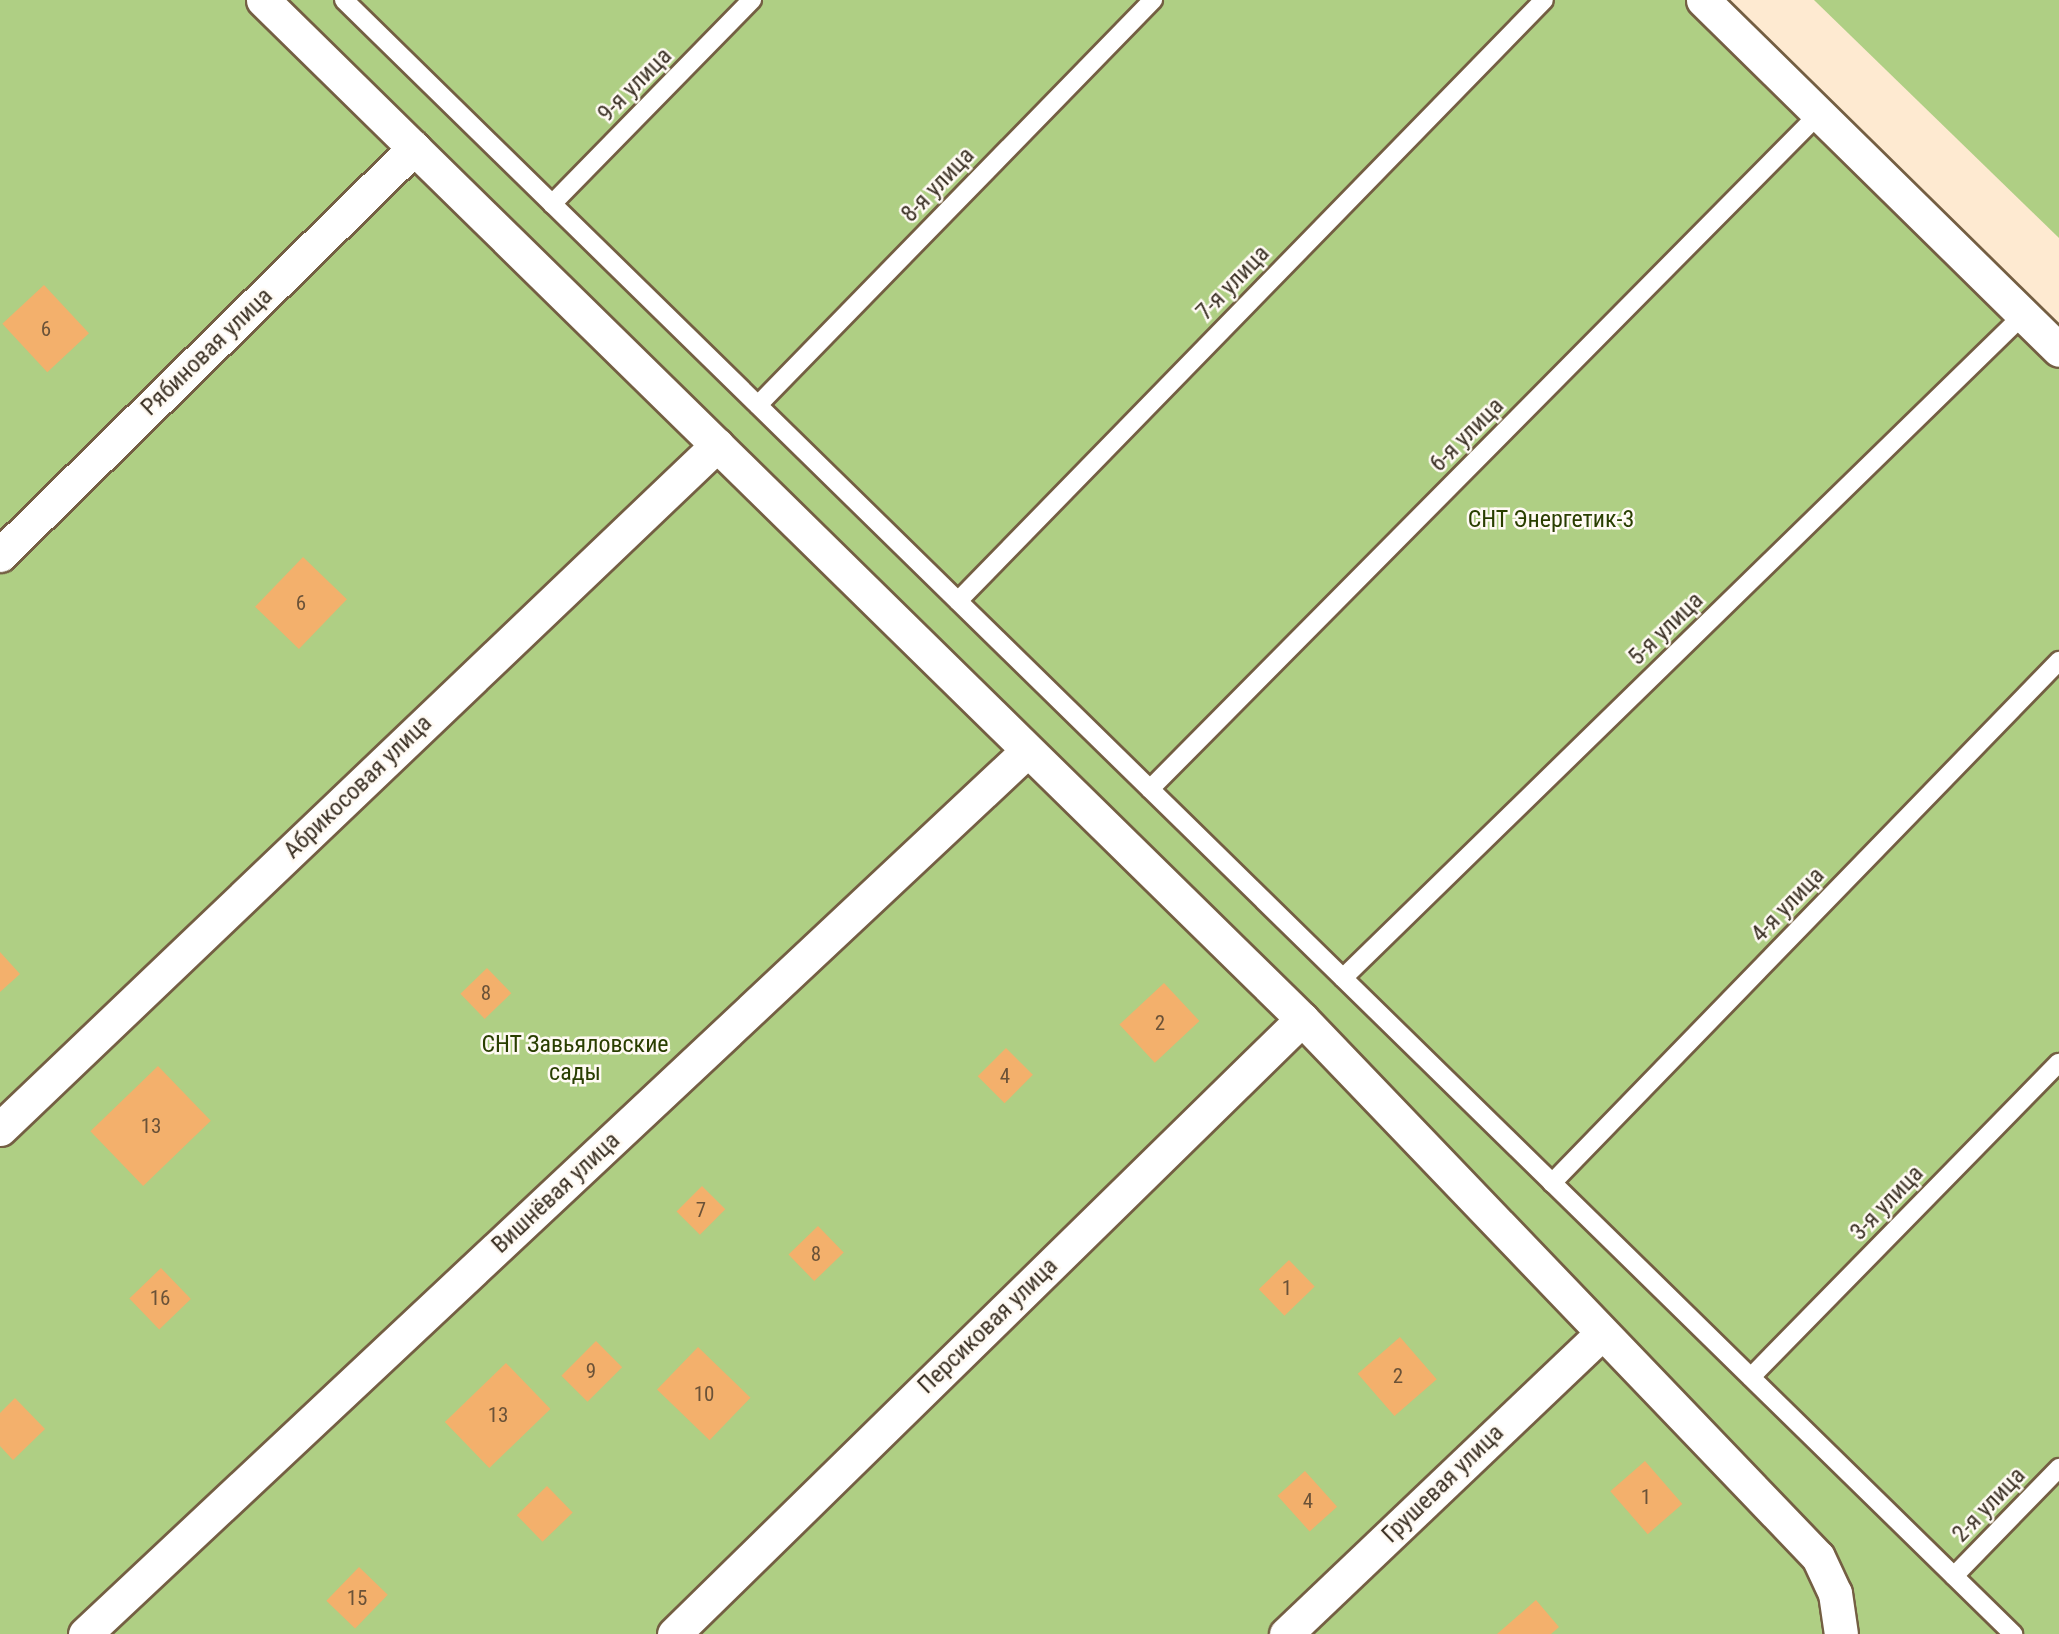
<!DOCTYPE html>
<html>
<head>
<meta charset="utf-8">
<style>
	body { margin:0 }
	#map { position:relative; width:2059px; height:1634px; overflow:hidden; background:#feead1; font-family:"Roboto Condensed",sans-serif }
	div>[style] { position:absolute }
	.green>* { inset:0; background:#afcf84 }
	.building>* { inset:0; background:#f3b06c; transform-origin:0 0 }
	.roads { filter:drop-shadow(2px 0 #745f43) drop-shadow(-2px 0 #745f43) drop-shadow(0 2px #745f43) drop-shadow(0 -2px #745f43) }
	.service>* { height:18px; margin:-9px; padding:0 9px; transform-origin:9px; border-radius:9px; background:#fff }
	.minor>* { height:33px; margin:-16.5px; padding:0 16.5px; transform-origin:16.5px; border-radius:16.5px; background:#fff }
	span { translate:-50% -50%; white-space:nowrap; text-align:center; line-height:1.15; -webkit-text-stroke:5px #fffaf3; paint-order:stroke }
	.number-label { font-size:21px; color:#6a5238 }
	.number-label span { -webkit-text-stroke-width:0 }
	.street-label { font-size:24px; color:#3c3226 }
	.park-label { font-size:24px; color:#293e00 }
</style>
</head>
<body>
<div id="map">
	<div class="green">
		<div style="clip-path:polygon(0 0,1725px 0,2059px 328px,2059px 1634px,0 1634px)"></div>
		<div style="clip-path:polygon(1814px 0,2059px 0,2059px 238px)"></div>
	</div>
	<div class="building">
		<div style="left:44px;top:285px;width:66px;height:57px;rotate:47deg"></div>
		<div style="left:303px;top:557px;width:61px;height:69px;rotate:44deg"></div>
		<div style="clip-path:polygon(0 952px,20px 974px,0 992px)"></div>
		<div style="left:487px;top:968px;width:35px;height:37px;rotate:46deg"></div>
		<div style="left:1164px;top:983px;width:52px;height:61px;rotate:47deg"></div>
		<div style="left:1006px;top:1048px;width:38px;height:40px;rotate:45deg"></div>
		<div style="left:158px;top:1066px;width:76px;height:94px;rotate:46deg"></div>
		<div style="left:702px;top:1186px;width:33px;height:36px;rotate:45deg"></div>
		<div style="left:818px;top:1226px;width:37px;height:41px;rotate:46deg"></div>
		<div style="left:1289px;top:1260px;width:37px;height:42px;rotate:46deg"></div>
		<div style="left:161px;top:1268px;width:43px;height:44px;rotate:46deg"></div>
		<div style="left:1400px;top:1337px;width:56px;height:56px;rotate:49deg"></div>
		<div style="left:596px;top:1341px;width:37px;height:49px;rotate:45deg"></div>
		<div style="left:698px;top:1347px;width:73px;height:59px;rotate:44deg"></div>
		<div style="left:506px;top:1363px;width:64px;height:85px;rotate:46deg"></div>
		<div style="clip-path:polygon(15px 1398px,45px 1429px,13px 1460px,0 1446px,0 1413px)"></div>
		<div style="left:1645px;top:1461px;width:57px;height:46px;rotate:49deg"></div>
		<div style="left:1305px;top:1471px;width:48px;height:37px;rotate:48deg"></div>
		<div style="left:547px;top:1486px;width:37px;height:42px;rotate:46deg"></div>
		<div style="left:359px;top:1567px;width:40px;height:47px;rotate:44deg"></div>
		<div style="clip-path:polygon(1536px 1600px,1559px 1627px,1551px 1634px,1497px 1634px)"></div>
	</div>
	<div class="roads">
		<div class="service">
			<div style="left:344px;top:0;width:2336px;rotate:44.39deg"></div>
			<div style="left:552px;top:204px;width:286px;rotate:-45.6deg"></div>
			<div style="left:758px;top:405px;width:566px;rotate:-45.72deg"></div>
			<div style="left:958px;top:601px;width:839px;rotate:-45.72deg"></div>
			<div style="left:1150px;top:789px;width:950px;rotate:-45.26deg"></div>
			<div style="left:1343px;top:978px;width:950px;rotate:-44.27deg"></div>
			<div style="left:1552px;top:1183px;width:728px;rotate:-45.84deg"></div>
			<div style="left:1751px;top:1377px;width:440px;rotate:-45.6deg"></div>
			<div style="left:1954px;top:1576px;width:151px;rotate:-45.8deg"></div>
		</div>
		<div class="minor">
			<div style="left:263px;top:0;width:1455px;rotate:44.44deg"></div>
			<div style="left:1302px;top:1019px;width:745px;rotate:46.2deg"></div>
			<div style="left:1818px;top:1557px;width:40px;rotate:65deg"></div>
			<div style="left:1835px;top:1593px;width:41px;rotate:81.7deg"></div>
			<div style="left:1703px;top:0;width:499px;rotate:44.5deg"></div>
			<div style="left:0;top:555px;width:581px;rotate:-44.51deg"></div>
			<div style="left:0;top:1129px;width:991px;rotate:-43.65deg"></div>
			<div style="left:85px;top:1634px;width:1290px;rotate:-43.15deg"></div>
			<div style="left:674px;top:1634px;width:879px;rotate:-44.4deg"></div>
			<div style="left:1286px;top:1634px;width:434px;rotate:-43.6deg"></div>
		</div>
	</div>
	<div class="number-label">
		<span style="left:46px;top:329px">6</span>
		<span style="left:301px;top:603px">6</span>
		<span style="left:486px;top:993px">8</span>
		<span style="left:1160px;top:1023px">2</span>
		<span style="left:1005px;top:1076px">4</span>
		<span style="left:151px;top:1126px">13</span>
		<span style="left:701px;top:1210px">7</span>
		<span style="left:816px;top:1254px">8</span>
		<span style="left:1287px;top:1288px">1</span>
		<span style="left:160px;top:1298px">16</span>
		<span style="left:591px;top:1371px">9</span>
		<span style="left:1398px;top:1376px">2</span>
		<span style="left:704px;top:1394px">10</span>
		<span style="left:498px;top:1415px">13</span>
		<span style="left:1646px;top:1497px">1</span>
		<span style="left:1308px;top:1501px">4</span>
		<span style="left:357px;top:1598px">15</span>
	</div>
	<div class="street-label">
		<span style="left:635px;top:85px;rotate:-45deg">9-я улица</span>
		<span style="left:938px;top:185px;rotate:-46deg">8-я улица</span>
		<span style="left:1233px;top:283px;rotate:-46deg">7-я улица</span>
		<span style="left:207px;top:352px;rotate:-44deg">Рябиновая улица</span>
		<span style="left:1467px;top:435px;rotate:-45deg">6-я улица</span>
		<span style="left:1666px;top:629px;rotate:-44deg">5-я улица</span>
		<span style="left:358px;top:787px;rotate:-44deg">Абрикосовая улица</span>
		<span style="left:1788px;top:905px;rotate:-46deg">4-я улица</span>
		<span style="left:556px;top:1193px;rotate:-43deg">Вишнёвая улица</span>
		<span style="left:1887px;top:1203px;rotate:-46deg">3-я улица</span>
		<span style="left:988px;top:1326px;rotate:-44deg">Персиковая улица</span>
		<span style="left:1443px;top:1484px;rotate:-44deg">Грушевая улица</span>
		<span style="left:1989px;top:1505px;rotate:-46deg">2-я улица</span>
	</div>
	<div class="park-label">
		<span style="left:1551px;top:520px">СНТ Энергетик-3</span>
		<span style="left:575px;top:1059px">СНТ Завьяловские<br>сады</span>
	</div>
</div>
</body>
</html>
